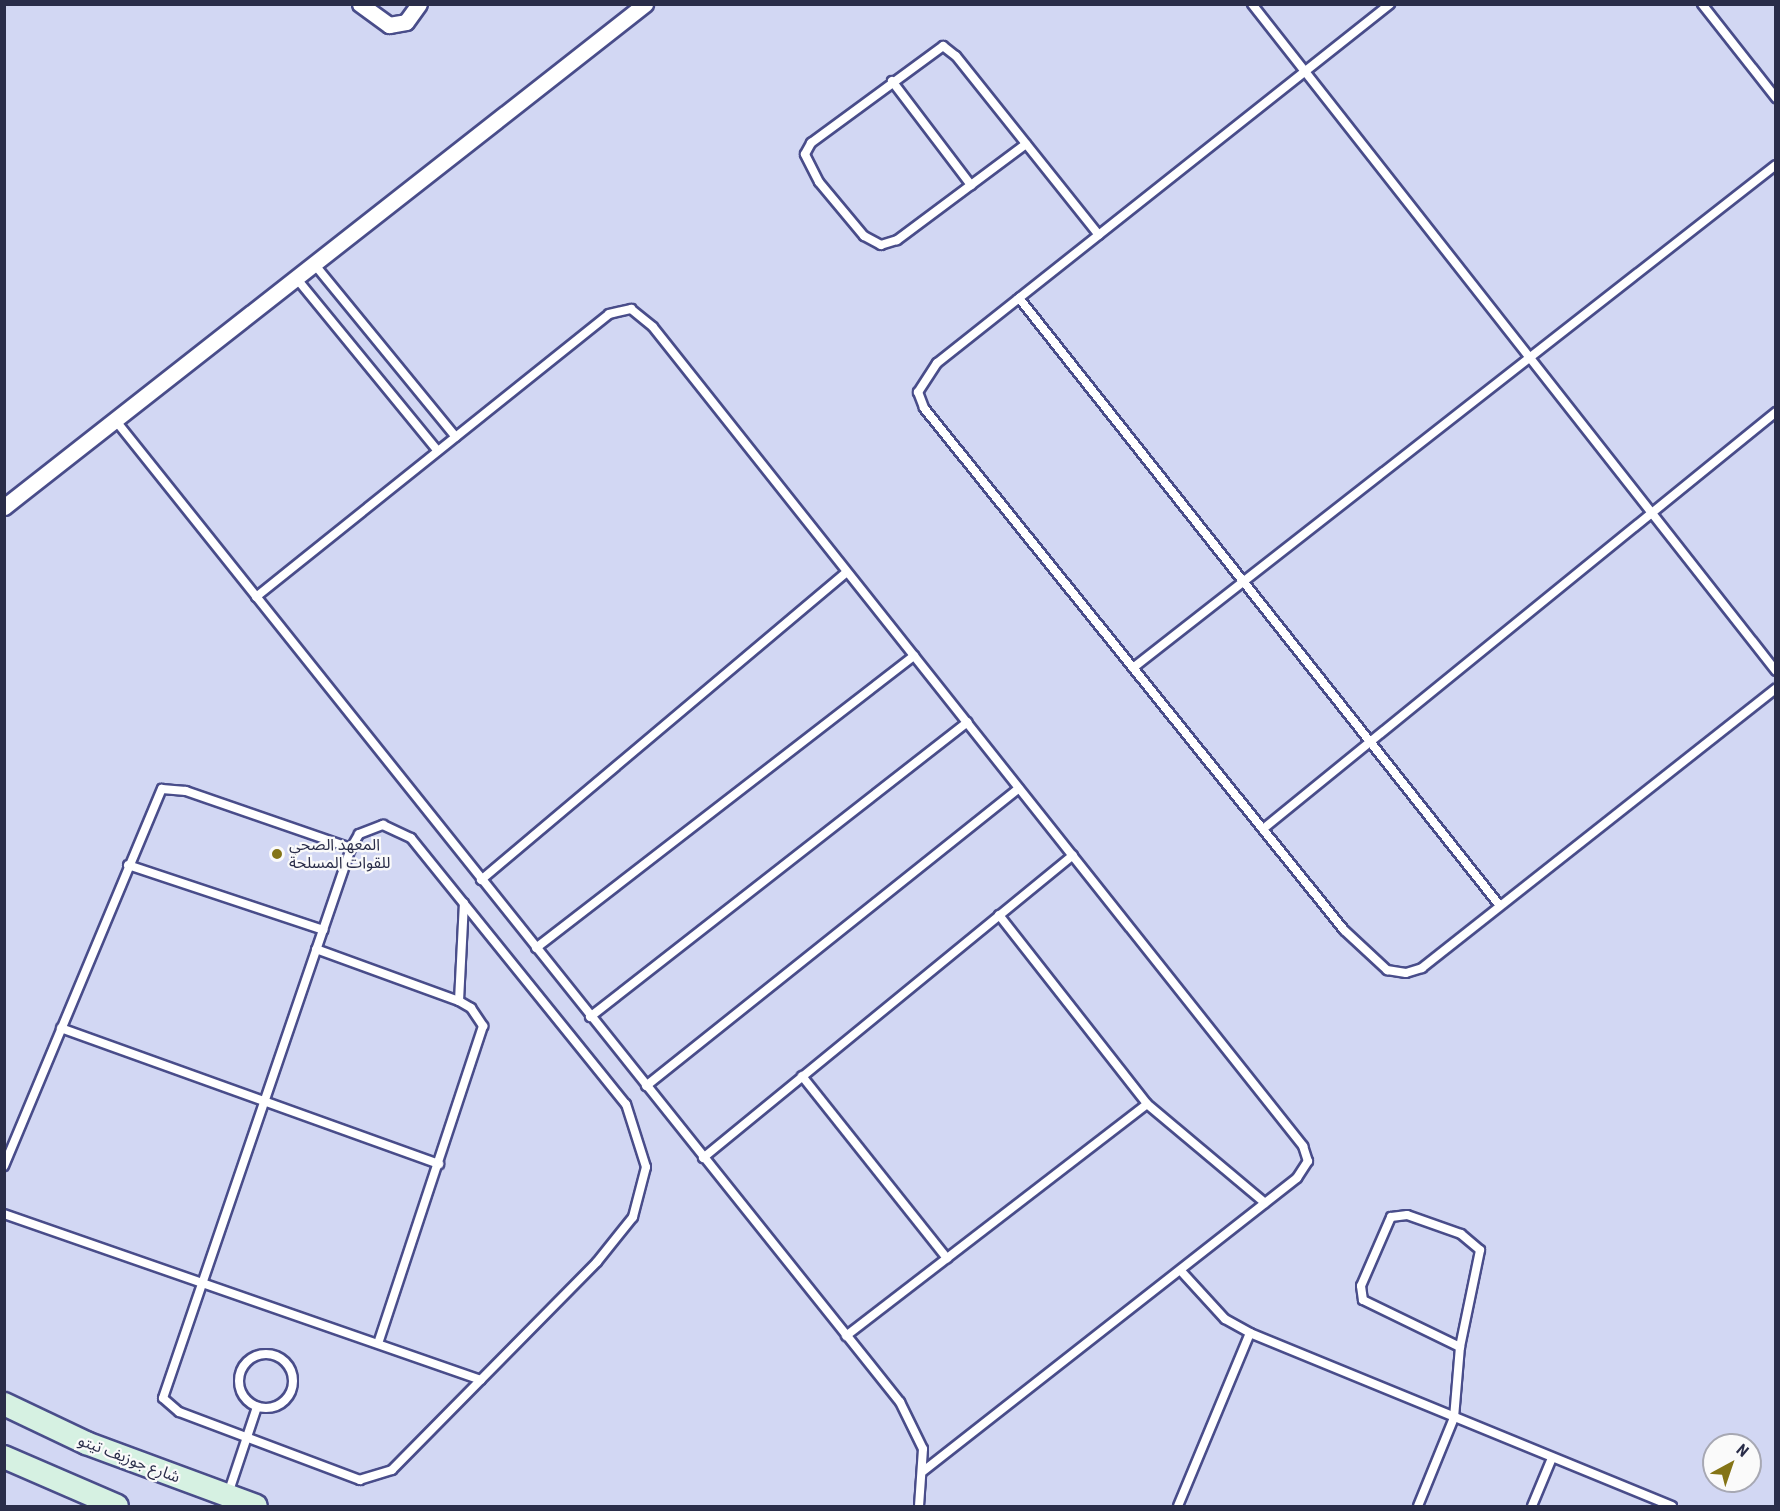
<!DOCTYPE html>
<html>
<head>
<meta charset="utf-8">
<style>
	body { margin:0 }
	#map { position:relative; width:1780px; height:1511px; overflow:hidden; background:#d2d7f3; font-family:"Roboto Condensed","Noto Sans Arabic",sans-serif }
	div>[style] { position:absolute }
	.roads { filter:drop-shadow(2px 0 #494d8a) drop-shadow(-2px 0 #494d8a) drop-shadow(0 2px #494d8a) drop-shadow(0 -2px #494d8a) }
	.lane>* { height:8px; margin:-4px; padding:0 4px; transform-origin:4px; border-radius:4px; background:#fff }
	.lane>.ring { margin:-4px; padding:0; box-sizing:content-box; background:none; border:8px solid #fff; border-radius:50% }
	.street>* { height:15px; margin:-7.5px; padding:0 7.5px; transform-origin:7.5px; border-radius:7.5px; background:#fff }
	.secondary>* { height:22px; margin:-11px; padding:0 11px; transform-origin:11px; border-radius:11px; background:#d6f1e2 }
	.dots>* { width:16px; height:16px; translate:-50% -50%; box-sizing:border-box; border:3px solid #fafafa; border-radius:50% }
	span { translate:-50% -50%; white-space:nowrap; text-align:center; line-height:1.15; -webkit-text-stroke:4.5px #fafafa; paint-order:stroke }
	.poi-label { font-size:16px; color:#2a2d49 }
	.left { translate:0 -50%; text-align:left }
	.street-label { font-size:16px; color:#2a2d49 }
	.frame { position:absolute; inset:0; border:6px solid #2a2d49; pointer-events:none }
	.north { position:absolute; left:1702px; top:1433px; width:60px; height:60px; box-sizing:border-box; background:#fafafa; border:2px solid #a7a8b3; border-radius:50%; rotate:40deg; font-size:16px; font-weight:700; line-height:24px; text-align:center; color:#2a2d49 }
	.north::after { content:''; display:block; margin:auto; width:21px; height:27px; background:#847416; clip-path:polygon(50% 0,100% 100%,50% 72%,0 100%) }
</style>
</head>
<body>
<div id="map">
	<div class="roads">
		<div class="lane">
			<div style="left:1252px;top:4px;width:848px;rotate:51.85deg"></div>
			<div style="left:1390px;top:4px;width:578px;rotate:141.6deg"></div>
			<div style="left:937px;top:363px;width:35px;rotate:123deg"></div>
			<div style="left:918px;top:392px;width:17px;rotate:69deg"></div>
			<div style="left:924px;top:408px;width:670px;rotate:51.18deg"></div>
			<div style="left:1344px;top:930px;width:59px;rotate:42.9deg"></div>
			<div style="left:1387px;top:970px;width:19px;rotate:9deg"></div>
			<div style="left:1406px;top:973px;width:17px;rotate:-17deg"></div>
			<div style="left:1422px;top:968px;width:451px;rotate:-38.3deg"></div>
			<div style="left:1702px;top:4px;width:120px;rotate:51.8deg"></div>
			<div style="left:892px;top:81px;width:131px;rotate:52.8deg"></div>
			<div style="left:1026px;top:144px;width:161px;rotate:143.3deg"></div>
			<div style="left:897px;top:240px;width:17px;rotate:163deg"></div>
			<div style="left:881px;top:245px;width:19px;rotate:-152deg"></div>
			<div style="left:864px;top:236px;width:70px;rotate:-129.8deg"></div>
			<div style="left:819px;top:182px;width:31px;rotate:-117deg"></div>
			<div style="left:805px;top:154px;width:13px;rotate:-61deg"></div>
			<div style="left:811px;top:143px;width:164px;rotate:-36.3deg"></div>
			<div style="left:943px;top:46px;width:16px;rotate:38deg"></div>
			<div style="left:956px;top:56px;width:229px;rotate:51.4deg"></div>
			<div style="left:315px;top:265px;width:222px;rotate:50.7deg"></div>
			<div style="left:297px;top:279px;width:222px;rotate:50.7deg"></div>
			<div style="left:1019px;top:298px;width:775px;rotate:51.65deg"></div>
			<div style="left:116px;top:421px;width:1256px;rotate:51.37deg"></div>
			<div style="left:900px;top:1402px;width:52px;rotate:63.9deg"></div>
			<div style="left:923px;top:1449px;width:57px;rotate:94deg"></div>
			<div style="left:256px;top:597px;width:452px;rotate:-38.7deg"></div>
			<div style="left:609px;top:314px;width:23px;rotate:-13deg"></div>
			<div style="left:631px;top:309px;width:28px;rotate:39deg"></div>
			<div style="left:653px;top:327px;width:1046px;rotate:51.56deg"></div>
			<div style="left:1303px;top:1146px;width:16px;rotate:72deg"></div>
			<div style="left:1308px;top:1161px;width:20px;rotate:123deg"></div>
			<div style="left:1297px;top:1178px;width:475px;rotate:141.9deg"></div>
			<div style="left:1133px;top:668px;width:816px;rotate:-38.04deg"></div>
			<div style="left:383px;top:825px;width:31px;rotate:25deg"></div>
			<div style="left:411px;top:838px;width:342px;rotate:51.1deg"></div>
			<div style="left:626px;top:1104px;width:66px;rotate:72.4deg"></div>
			<div style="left:646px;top:1167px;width:52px;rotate:104.6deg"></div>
			<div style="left:633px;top:1217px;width:58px;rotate:128.7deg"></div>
			<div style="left:597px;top:1262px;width:292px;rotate:134.6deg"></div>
			<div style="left:392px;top:1470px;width:34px;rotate:163deg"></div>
			<div style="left:360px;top:1480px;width:193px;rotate:-159.4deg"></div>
			<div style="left:179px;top:1412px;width:21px;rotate:-139deg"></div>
			<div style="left:163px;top:1398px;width:581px;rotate:-71.13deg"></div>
			<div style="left:351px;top:848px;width:16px;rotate:-60deg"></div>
			<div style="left:359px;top:834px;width:26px;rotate:-21deg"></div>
			<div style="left:1263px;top:829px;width:661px;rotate:-39.11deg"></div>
			<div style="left:128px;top:865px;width:206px;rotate:18.4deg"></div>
			<div style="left:481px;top:880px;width:478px;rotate:-40.1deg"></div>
			<div style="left:999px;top:915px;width:240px;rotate:51.9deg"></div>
			<div style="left:1147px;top:1104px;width:154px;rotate:40deg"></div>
			<div style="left:536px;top:948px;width:478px;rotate:-37.7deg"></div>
			<div style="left:316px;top:949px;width:152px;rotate:20deg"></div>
			<div style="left:459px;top:1001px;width:14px;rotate:30deg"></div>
			<div style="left:471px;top:1008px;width:22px;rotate:56deg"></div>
			<div style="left:483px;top:1026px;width:334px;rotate:108.3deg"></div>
			<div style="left:459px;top:1001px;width:98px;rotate:-87.1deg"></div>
			<div style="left:590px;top:1017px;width:479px;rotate:-38deg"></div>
			<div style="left:61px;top:1028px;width:402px;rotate:19.8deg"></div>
			<div style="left:802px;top:1076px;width:233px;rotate:51.5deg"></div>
			<div style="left:646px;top:1086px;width:477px;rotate:-38.6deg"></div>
			<div style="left:703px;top:1158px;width:478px;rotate:-39.3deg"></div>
			<div style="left:4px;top:1166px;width:409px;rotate:-67.3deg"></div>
			<div style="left:162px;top:789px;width:24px;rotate:5deg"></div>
			<div style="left:186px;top:791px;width:175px;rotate:19.1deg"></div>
			<div style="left:4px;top:1214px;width:505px;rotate:19.19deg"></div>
			<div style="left:1181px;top:1271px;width:65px;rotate:47.5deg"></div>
			<div style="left:1225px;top:1319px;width:29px;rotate:29deg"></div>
			<div style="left:1250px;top:1333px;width:456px;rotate:22.3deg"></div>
			<div style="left:846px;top:1336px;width:380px;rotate:-37.6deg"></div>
			<div class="ring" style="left:239px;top:1354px;width:46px;height:46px"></div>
			<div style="left:228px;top:1494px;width:92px;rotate:-71.6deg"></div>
			<div style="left:1178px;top:1506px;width:187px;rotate:-67.4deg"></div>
			<div style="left:1418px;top:1506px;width:95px;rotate:-67.8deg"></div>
			<div style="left:1454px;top:1418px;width:71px;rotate:-85.2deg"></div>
			<div style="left:1460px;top:1347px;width:99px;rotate:-78.3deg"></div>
			<div style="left:1480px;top:1250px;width:25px;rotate:-140deg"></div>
			<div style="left:1461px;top:1234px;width:57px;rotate:-160.6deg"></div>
			<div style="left:1407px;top:1215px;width:16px;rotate:173deg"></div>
			<div style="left:1391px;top:1217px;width:75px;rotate:113.5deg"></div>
			<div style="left:1361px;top:1286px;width:14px;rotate:82deg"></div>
			<div style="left:1363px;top:1300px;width:108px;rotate:25.9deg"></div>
			<div style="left:1532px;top:1506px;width:52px;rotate:-67.4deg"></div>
		</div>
		<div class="street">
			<div style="left:360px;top:4px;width:36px;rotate:36deg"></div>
			<div style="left:389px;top:25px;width:17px;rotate:-10deg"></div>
			<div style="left:406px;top:22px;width:22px;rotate:-54deg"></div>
			<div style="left:4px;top:507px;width:815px;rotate:-38.12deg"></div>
		</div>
		<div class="secondary">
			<div style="left:4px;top:1404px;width:91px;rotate:25.4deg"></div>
			<div style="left:86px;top:1443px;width:181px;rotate:20.3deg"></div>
			<div style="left:4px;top:1457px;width:123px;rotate:23.4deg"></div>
		</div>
	</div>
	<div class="dots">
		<div style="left:277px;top:854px;background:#847416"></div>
	</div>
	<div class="poi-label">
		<span class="left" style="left:289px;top:854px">المعهد الصحي<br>للقوات المسلحة</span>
	</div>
	<div class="street-label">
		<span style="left:129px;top:1459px;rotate:21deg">شارع جوزيف تيتو</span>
	</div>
	<div class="frame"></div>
	<div class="north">N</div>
</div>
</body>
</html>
